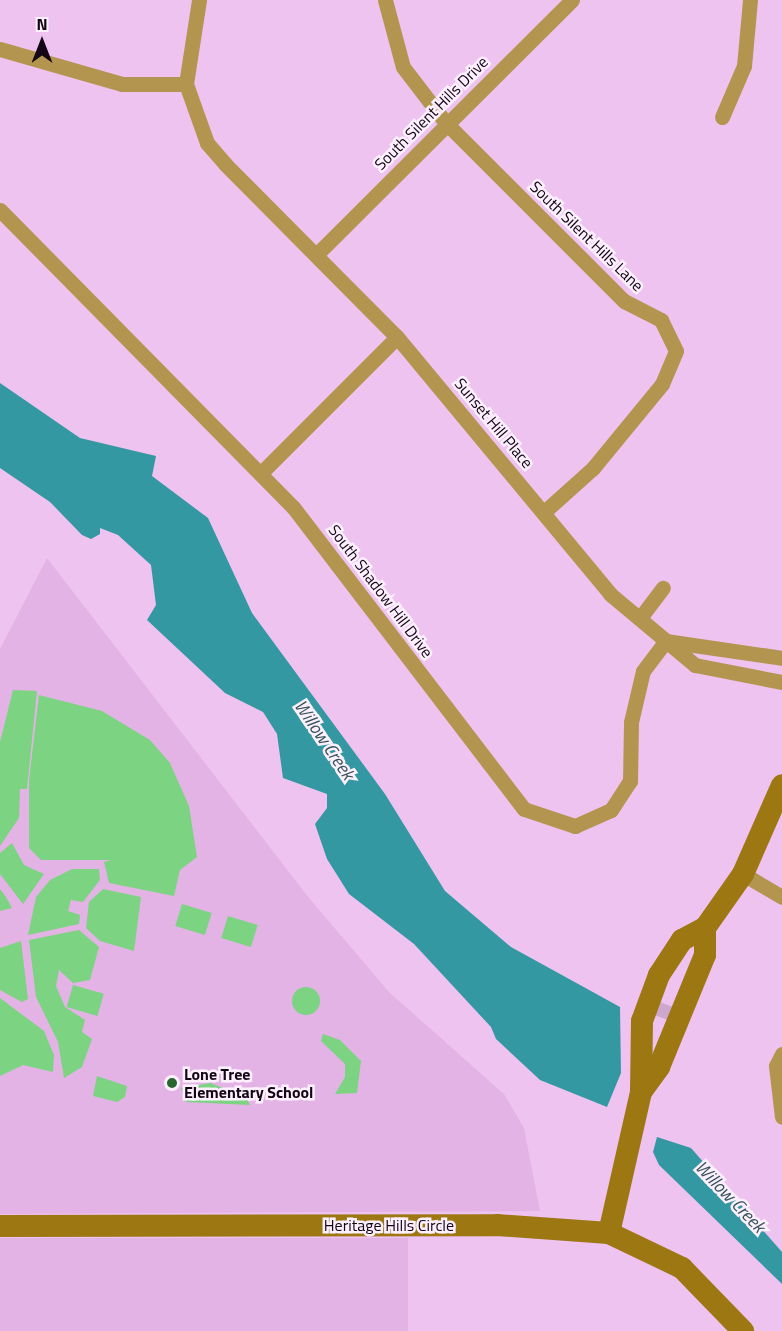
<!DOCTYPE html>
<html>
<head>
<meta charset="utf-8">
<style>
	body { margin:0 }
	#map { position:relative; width:782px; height:1331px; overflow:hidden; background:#efc3f0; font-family:"Titillium Web",sans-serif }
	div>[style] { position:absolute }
	.built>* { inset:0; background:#e4b3e5; transform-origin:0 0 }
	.green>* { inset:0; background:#7cd382; transform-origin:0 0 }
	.round { border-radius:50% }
	.water>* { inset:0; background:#3498a3 }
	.secondary-tunnel>* { height:22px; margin-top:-11px; transform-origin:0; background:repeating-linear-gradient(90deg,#cea7cf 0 22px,transparent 0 33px) }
	.street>* { height:15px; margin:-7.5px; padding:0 7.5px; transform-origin:7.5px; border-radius:7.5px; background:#b49550 }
	.secondary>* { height:22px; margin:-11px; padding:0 11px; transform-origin:11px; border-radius:11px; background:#9c7712 }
	.dots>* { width:16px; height:16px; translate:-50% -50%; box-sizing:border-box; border:3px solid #fdf0fe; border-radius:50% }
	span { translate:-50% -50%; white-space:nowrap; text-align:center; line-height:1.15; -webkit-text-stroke:5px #fdf0fe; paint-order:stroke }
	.street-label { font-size:16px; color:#140614 }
	.poi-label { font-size:16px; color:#140614; font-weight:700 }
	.left { translate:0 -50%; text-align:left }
	.water-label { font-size:18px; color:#355357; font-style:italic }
	.north { position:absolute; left:12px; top:12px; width:60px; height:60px; -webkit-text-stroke:4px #fdf0fe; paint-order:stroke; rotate:0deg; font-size:16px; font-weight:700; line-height:24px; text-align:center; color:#140614 }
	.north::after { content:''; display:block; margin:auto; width:21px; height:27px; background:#140614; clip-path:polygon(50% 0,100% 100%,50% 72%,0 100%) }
</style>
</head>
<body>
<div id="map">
	<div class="built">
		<div style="clip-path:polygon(47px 558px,309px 898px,389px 992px,504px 1094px,524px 1128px,540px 1211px,0 1214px,0 649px)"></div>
		<div style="left:408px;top:1238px;width:93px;height:408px;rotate:90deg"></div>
	</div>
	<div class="green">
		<div style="clip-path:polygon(13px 690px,37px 691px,27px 789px,20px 789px,19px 818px,0 846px,0 742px)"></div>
		<div style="clip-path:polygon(39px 695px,102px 711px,150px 740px,170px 763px,189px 806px,197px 857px,180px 870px,174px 896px,109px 883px,104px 862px,111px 860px,41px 860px,29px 848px,29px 780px)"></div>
		<div style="clip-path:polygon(12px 843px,24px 865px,44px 874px,23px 904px,0 874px,0 853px)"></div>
		<div style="clip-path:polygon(72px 869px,99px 869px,100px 880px,83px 902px,71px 900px,68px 911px,80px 915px,79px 924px,28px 935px,36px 897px,50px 880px)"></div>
		<div style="clip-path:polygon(0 889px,6px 897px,12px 908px,0 911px)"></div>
		<div style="clip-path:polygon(103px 889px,141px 897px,134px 951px,100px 941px,86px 928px,89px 902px)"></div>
		<div style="left:182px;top:904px;width:31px;height:23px;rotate:17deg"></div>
		<div style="left:228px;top:916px;width:31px;height:23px;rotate:17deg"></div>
		<div style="clip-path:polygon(79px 930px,99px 947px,90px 980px,73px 983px,59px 970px,56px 986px,65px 1007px,85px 1020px,82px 1032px,92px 1039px,82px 1067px,64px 1078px,58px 1042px,36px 997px,29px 940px)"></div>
		<div style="clip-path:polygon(21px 941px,28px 999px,22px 1002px,0 990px,0 948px)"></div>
		<div style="left:73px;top:985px;width:32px;height:23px;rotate:16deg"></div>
		<div class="round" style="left:292px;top:987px;width:28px;height:28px"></div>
		<div style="clip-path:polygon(0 998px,44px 1031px,54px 1055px,53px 1072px,23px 1065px,0 1076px)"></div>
		<div style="clip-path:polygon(323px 1034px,340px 1040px,361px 1061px,357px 1093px,335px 1094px,345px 1077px,345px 1064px,321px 1041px)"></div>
		<div style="clip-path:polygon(97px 1076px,127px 1086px,125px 1097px,117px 1102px,93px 1096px)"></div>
		<div style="clip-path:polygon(210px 1083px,245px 1096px,250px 1105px,186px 1102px,181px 1088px)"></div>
	</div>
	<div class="water">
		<div style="clip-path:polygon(0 383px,80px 438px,156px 456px,152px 476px,208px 518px,252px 613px,385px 794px,445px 891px,511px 947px,620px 1007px,621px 1073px,607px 1107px,540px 1080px,496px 1039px,491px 1027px,414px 944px,349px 894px,327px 859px,315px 824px,327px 808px,327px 794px,283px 778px,277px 734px,263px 712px,225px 693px,147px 620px,156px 605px,151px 565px,118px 535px,100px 528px,100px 534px,91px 539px,82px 535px,50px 502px,0 468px)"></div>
		<div style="clip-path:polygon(657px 1137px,691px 1148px,782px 1252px,782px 1284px,659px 1165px,653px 1152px)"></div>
	</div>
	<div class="secondary-tunnel">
		<div style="left:665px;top:1019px;width:14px;rotate:-69deg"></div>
	</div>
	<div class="street">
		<div style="left:199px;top:0;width:85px;rotate:98.8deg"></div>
		<div style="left:186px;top:84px;width:63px;rotate:70.4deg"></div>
		<div style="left:207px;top:143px;width:28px;rotate:49deg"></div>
		<div style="left:225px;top:164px;width:244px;rotate:45.2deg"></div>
		<div style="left:397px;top:337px;width:334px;rotate:50.3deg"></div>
		<div style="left:610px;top:594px;width:111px;rotate:39.9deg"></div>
		<div style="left:695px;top:665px;width:89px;rotate:11.1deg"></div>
		<div style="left:385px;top:0;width:69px;rotate:75deg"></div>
		<div style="left:403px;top:67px;width:71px;rotate:52.5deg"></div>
		<div style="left:446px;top:123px;width:252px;rotate:45deg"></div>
		<div style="left:624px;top:301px;width:42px;rotate:27.2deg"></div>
		<div style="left:661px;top:320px;width:34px;rotate:64deg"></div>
		<div style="left:676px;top:351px;width:36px;rotate:113deg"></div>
		<div style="left:662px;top:384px;width:109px;rotate:129.4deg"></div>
		<div style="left:593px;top:468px;width:64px;rotate:138.1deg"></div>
		<div style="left:0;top:49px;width:127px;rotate:16deg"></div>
		<div style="left:122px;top:84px;width:64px"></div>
		<div style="left:722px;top:117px;width:56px;rotate:-66.7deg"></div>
		<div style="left:744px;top:66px;width:66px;rotate:-84.8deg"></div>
		<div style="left:0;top:210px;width:417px;rotate:45.4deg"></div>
		<div style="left:293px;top:507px;width:380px;rotate:52.6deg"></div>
		<div style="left:524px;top:809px;width:54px;rotate:18.4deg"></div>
		<div style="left:575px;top:826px;width:39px;rotate:-24deg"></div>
		<div style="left:611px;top:810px;width:35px;rotate:-57deg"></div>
		<div style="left:630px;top:781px;width:59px;rotate:-89deg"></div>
		<div style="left:631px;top:722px;width:52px;rotate:-76.8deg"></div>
		<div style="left:643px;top:671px;width:38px;rotate:-53deg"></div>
		<div style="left:317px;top:254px;width:360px;rotate:-44.9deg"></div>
		<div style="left:261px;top:473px;width:192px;rotate:-45deg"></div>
		<div style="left:640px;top:618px;width:38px;rotate:-53deg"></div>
		<div style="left:666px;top:641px;width:117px;rotate:8.3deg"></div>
		<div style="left:743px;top:874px;width:45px;rotate:30.5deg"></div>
		<div style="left:782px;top:1054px;width:13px;rotate:117deg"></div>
		<div style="left:776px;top:1066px;width:51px;rotate:83.3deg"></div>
	</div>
	<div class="secondary">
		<div style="left:641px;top:1092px;width:31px;rotate:-54deg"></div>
		<div style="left:659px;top:1067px;width:121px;rotate:-67.7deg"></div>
		<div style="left:705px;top:955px;width:27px;rotate:-90deg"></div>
		<div style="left:0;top:1226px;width:497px;rotate:-0.1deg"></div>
		<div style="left:497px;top:1225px;width:112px;rotate:4.1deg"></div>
		<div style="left:609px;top:1233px;width:81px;rotate:25.6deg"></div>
		<div style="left:682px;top:1268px;width:88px;rotate:45.9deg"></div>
		<div style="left:609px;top:1233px;width:145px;rotate:-77.2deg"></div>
		<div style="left:641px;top:1092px;width:71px;rotate:-89.2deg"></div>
		<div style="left:642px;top:1021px;width:49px;rotate:-69.7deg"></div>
		<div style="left:659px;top:975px;width:42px;rotate:-56.7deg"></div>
		<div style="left:682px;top:940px;width:26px;rotate:-28deg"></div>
		<div style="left:705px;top:928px;width:66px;rotate:-54.9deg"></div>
		<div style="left:743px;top:874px;width:97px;rotate:-66.3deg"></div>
	</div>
	<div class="dots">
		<div style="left:172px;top:1083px;background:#27662f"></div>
	</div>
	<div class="street-label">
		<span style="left:431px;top:113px;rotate:-45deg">South Silent Hills Drive</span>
		<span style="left:587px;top:236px;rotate:44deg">South Silent Hills Lane</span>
		<span style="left:494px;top:423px;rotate:50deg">Sunset Hill Place</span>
		<span style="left:381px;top:591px;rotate:53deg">South Shadow Hill Drive</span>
		<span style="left:389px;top:1225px">Heritage Hills Circle</span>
	</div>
	<div class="poi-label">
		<span class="left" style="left:184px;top:1083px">Lone Tree<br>Elementary School</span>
	</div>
	<div class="water-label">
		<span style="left:324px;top:740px;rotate:56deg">Willow Creek</span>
		<span style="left:730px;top:1197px;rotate:46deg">Willow Creek</span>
	</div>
	<div class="north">N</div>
</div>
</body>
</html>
